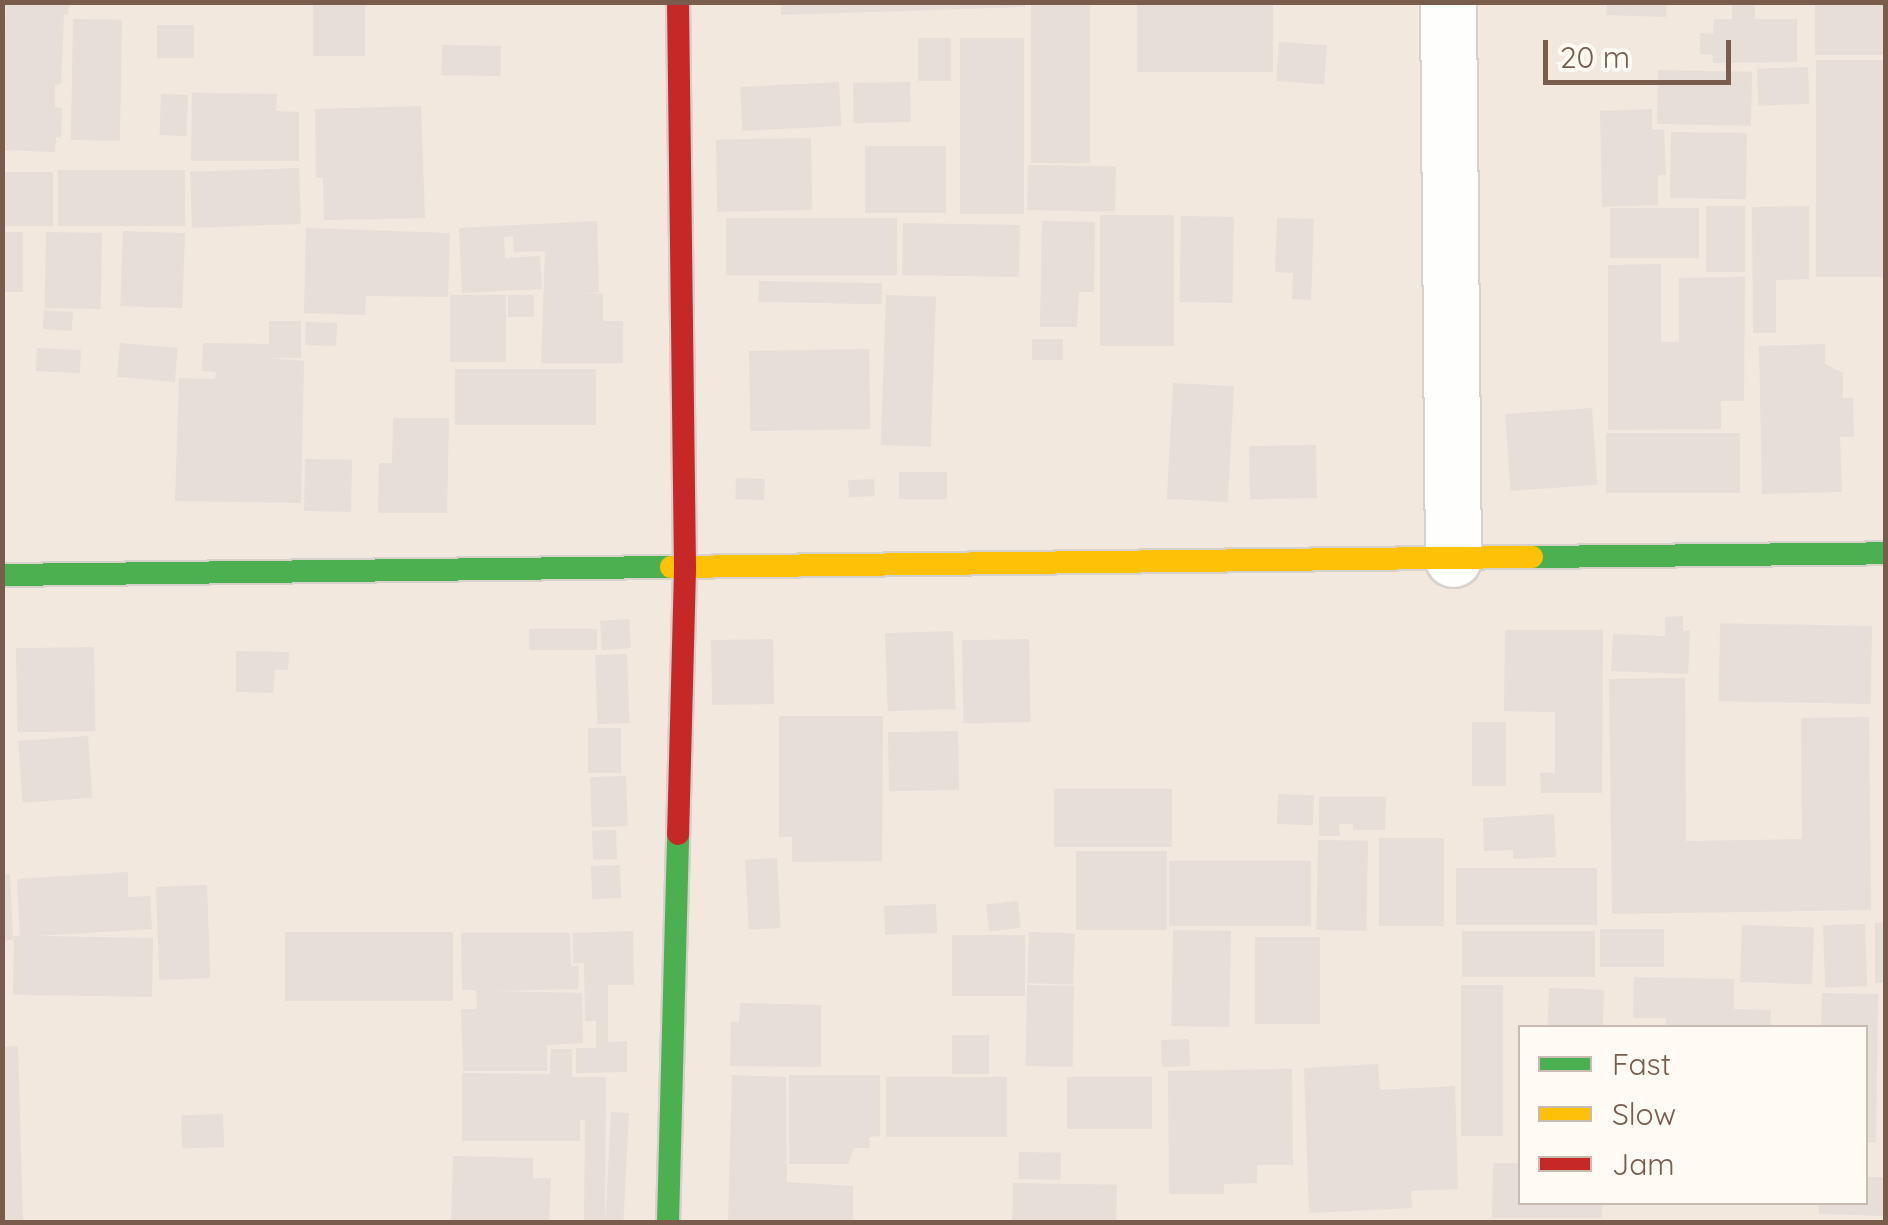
<!DOCTYPE html>
<html>
<head>
<meta charset="utf-8">
<style>
	body { margin:0 }
	#map { position:relative; width:1888px; height:1225px; overflow:hidden; background:#f9f5f0; font-family:Quicksand,sans-serif }
	div>[style] { position:absolute }
	.residential>* { inset:0; background:#f2e8de }
	.building>* { inset:0; background:#e6ded7; transform-origin:0 0 }
	.roads { filter:drop-shadow(2px 0 #d7d1cb) drop-shadow(-2px 0 #d7d1cb) drop-shadow(0 2px #d7d1cb) drop-shadow(0 -2px #d7d1cb) }
	.street>* { height:55px; margin:-27.5px; padding:0 27.5px; transform-origin:27.5px; border-radius:27.5px; background:#fefefd }
	.fast>* { height:22px; margin:-11px; padding:0 11px; transform-origin:11px; border-radius:11px; background:#4caf50 }
	.slow>* { height:22px; margin:-11px; padding:0 11px; transform-origin:11px; border-radius:11px; background:#ffc107 }
	.jam>* { height:22px; margin:-11px; padding:0 11px; transform-origin:11px; border-radius:11px; background:#c62828 }
	span { translate:-50% -50%; white-space:nowrap; text-align:center; line-height:1.15; -webkit-text-stroke:8px #fffaf3; paint-order:stroke }
	.frame { position:absolute; inset:0; border:5px solid #7a5c4d; pointer-events:none }
	.legend { position:absolute; left:1518px; top:1025px; width:350px; height:180px; box-sizing:border-box; background:#fffaf3; border:2px solid #cabbb1; margin:0; padding:12px 18px; list-style:none; font-size:30px; color:#7a5c4d }
	.legend li { display:flex; align-items:center; gap:20px; height:50px }
	.legend b { width:50px; border:2px solid #cabbb1 }
	.scale { position:absolute; left:1543px; top:40px; width:188px; height:45px; box-sizing:border-box; border:5px solid #7a5c4d; border-top:0; padding-left:12px; font-size:30px; line-height:35px; white-space:nowrap; color:#7a5c4d; -webkit-text-stroke:8px #fffaf3; paint-order:stroke }
</style>
</head>
<body>
<div id="map">
	<div class="residential">
		<div style="clip-path:polygon(evenodd,2px 3px,1885px 3px,1885px 1222px,3px 1222px,2px 3px,1520px 1028px,1866px 1028px,1866px 1202px,1520px 1202px,1520px 1028px)"></div>
	</div>
	<div class="building">
		<div style="clip-path:polygon(6px 2px,69px 2px,68px 15px,64px 14px,61px 84px,55px 85px,55px 107px,62px 108px,61px 138px,56px 137px,55px 152px,2px 150px)"></div>
		<div style="left:313px;top:2px;width:52px;height:54px"></div>
		<div style="clip-path:polygon(781px 2px,1025px 2px,1025px 7px,781px 15px)"></div>
		<div style="left:1031px;top:2px;width:59px;height:161px"></div>
		<div style="clip-path:polygon(1607px 2px,1667px 2px,1666px 17px,1606px 15px)"></div>
		<div style="clip-path:polygon(1732px 2px,1755px 2px,1755px 19px,1797px 19px,1797px 62px,1713px 63px,1713px 55px,1700px 54px,1700px 33px,1713px 34px,1714px 19px,1732px 19px)"></div>
		<div style="left:1815px;top:2px;width:71px;height:53px"></div>
		<div style="left:1137px;top:3px;width:136px;height:69px"></div>
		<div style="left:73px;top:19px;width:49px;height:121px;rotate:1deg"></div>
		<div style="left:157px;top:25px;width:37px;height:33px"></div>
		<div style="left:951px;top:38px;width:43px;height:33px;rotate:90deg"></div>
		<div style="left:960px;top:38px;width:64px;height:176px"></div>
		<div style="left:1279px;top:42px;width:48px;height:39px;rotate:4deg"></div>
		<div style="left:442px;top:45px;width:59px;height:30px;rotate:1deg"></div>
		<div style="left:1816px;top:60px;width:67px;height:217px"></div>
		<div style="left:1808px;top:67px;width:37px;height:51px;rotate:88deg"></div>
		<div style="left:1658px;top:70px;width:94px;height:54px;rotate:1deg"></div>
		<div style="left:839px;top:82px;width:44px;height:99px;rotate:87deg"></div>
		<div style="left:910px;top:82px;width:40px;height:57px;rotate:89deg"></div>
		<div style="clip-path:polygon(192px 93px,277px 94px,276px 111px,299px 112px,299px 161px,191px 161px)"></div>
		<div style="left:161px;top:94px;width:27px;height:41px;rotate:2deg"></div>
		<div style="clip-path:polygon(421px 106px,425px 218px,324px 220px,323px 178px,316px 178px,315px 109px)"></div>
		<div style="clip-path:polygon(1652px 109px,1652px 130px,1664px 129px,1666px 175px,1658px 175px,1658px 205px,1602px 207px,1600px 111px)"></div>
		<div style="left:1671px;top:132px;width:76px;height:66px;rotate:1deg"></div>
		<div style="left:811px;top:138px;width:72px;height:95px;rotate:89deg"></div>
		<div style="left:865px;top:146px;width:81px;height:67px"></div>
		<div style="left:1028px;top:165px;width:88px;height:45px;rotate:1deg"></div>
		<div style="left:299px;top:168px;width:56px;height:109px;rotate:88deg"></div>
		<div style="left:185px;top:170px;width:56px;height:127px;rotate:90deg"></div>
		<div style="left:2px;top:172px;width:51px;height:54px"></div>
		<div style="left:1706px;top:206px;width:39px;height:66px"></div>
		<div style="clip-path:polygon(1809px 206px,1809px 279px,1776px 280px,1776px 333px,1753px 333px,1752px 207px)"></div>
		<div style="left:1699px;top:208px;width:50px;height:89px;rotate:90deg"></div>
		<div style="left:1100px;top:215px;width:74px;height:131px"></div>
		<div style="left:1181px;top:216px;width:53px;height:86px;rotate:1deg"></div>
		<div style="left:726px;top:218px;width:171px;height:57px"></div>
		<div style="clip-path:polygon(1277px 218px,1314px 219px,1311px 300px,1292px 299px,1293px 273px,1275px 272px)"></div>
		<div style="clip-path:polygon(597px 221px,599px 292px,583px 294px,603px 293px,603px 321px,623px 321px,623px 363px,541px 363px,545px 251px,514px 252px,513px 236px,504px 237px,505px 258px,540px 256px,542px 289px,462px 293px,459px 228px)"></div>
		<div style="clip-path:polygon(1042px 221px,1095px 222px,1094px 292px,1079px 292px,1077px 327px,1040px 327px)"></div>
		<div style="left:903px;top:223px;width:117px;height:52px;rotate:1deg"></div>
		<div style="clip-path:polygon(306px 228px,450px 233px,448px 297px,366px 296px,365px 315px,304px 313px)"></div>
		<div style="left:123px;top:231px;width:62px;height:75px;rotate:2deg"></div>
		<div style="left:2px;top:232px;width:21px;height:60px"></div>
		<div style="left:46px;top:232px;width:56px;height:76px;rotate:1deg"></div>
		<div style="clip-path:polygon(1661px 264px,1661px 342px,1679px 342px,1679px 278px,1745px 277px,1744px 401px,1721px 401px,1721px 429px,1608px 430px,1608px 265px)"></div>
		<div style="left:759px;top:281px;width:123px;height:21px;rotate:1deg"></div>
		<div style="left:506px;top:295px;width:67px;height:56px;rotate:90deg"></div>
		<div style="left:534px;top:295px;width:22px;height:26px;rotate:90deg"></div>
		<div style="left:886px;top:295px;width:50px;height:150px;rotate:2deg"></div>
		<div style="left:44px;top:310px;width:29px;height:19px;rotate:4deg"></div>
		<div style="clip-path:polygon(269px 321px,301px 321px,301px 358px,269px 358px,304px 361px,301px 503px,175px 501px,179px 378px,215px 379px,216px 372px,202px 371px,203px 343px,269px 344px)"></div>
		<div style="left:306px;top:322px;width:31px;height:23px;rotate:2deg"></div>
		<div style="left:1032px;top:339px;width:31px;height:21px"></div>
		<div style="left:120px;top:343px;width:58px;height:34px;rotate:5deg"></div>
		<div style="clip-path:polygon(1825px 344px,1825px 364px,1843px 373px,1843px 398px,1853px 398px,1854px 437px,1840px 437px,1842px 492px,1762px 494px,1759px 346px)"></div>
		<div style="left:37px;top:348px;width:44px;height:23px;rotate:3deg"></div>
		<div style="left:869px;top:349px;width:80px;height:120px;rotate:89deg"></div>
		<div style="left:455px;top:369px;width:141px;height:56px"></div>
		<div style="left:1173px;top:383px;width:61px;height:116px;rotate:3deg"></div>
		<div style="left:1592px;top:408px;width:77px;height:87px;rotate:86deg"></div>
		<div style="clip-path:polygon(393px 418px,449px 418px,447px 513px,378px 513px,379px 463px,392px 463px)"></div>
		<div style="left:1740px;top:433px;width:60px;height:134px;rotate:90deg"></div>
		<div style="left:1316px;top:445px;width:53px;height:67px;rotate:89deg"></div>
		<div style="left:305px;top:459px;width:47px;height:52px;rotate:1deg"></div>
		<div style="left:899px;top:472px;width:48px;height:27px"></div>
		<div style="left:736px;top:478px;width:29px;height:21px;rotate:2deg"></div>
		<div style="left:874px;top:479px;width:17px;height:26px;rotate:87deg"></div>
		<div style="clip-path:polygon(1683px 616px,1683px 631px,1690px 630px,1688px 674px,1611px 671px,1613px 634px,1665px 636px,1665px 617px)"></div>
		<div style="left:629px;top:619px;width:29px;height:29px;rotate:86deg"></div>
		<div style="left:1872px;top:626px;width:78px;height:152px;rotate:91deg"></div>
		<div style="left:597px;top:629px;width:21px;height:68px;rotate:90deg"></div>
		<div style="clip-path:polygon(1505px 630px,1603px 630px,1602px 793px,1541px 793px,1540px 773px,1555px 773px,1555px 712px,1504px 711px)"></div>
		<div style="left:953px;top:631px;width:78px;height:68px;rotate:88deg"></div>
		<div style="left:773px;top:639px;width:65px;height:62px;rotate:89deg"></div>
		<div style="left:1029px;top:639px;width:83px;height:67px;rotate:89deg"></div>
		<div style="left:94px;top:647px;width:84px;height:78px;rotate:89deg"></div>
		<div style="clip-path:polygon(236px 651px,289px 652px,288px 670px,275px 670px,273px 693px,236px 692px)"></div>
		<div style="left:627px;top:654px;width:69px;height:32px;rotate:88deg"></div>
		<div style="clip-path:polygon(1685px 678px,1686px 841px,1802px 839px,1801px 718px,1869px 717px,1871px 910px,1612px 914px,1609px 679px)"></div>
		<div style="clip-path:polygon(779px 716px,883px 716px,882px 861px,792px 862px,792px 837px,779px 837px)"></div>
		<div style="left:1472px;top:722px;width:34px;height:64px"></div>
		<div style="left:588px;top:728px;width:33px;height:45px"></div>
		<div style="left:958px;top:731px;width:59px;height:70px;rotate:89deg"></div>
		<div style="left:88px;top:736px;width:62px;height:70px;rotate:86deg"></div>
		<div style="left:626px;top:776px;width:50px;height:36px;rotate:88deg"></div>
		<div style="left:1172px;top:789px;width:58px;height:118px;rotate:90deg"></div>
		<div style="left:1278px;top:794px;width:36px;height:30px;rotate:2deg"></div>
		<div style="clip-path:polygon(1319px 797px,1386px 797px,1385px 830px,1353px 830px,1353px 824px,1339px 824px,1340px 836px,1319px 836px)"></div>
		<div style="clip-path:polygon(1554px 814px,1556px 857px,1513px 859px,1513px 850px,1484px 851px,1483px 818px)"></div>
		<div style="left:616px;top:830px;width:29px;height:24px;rotate:88deg"></div>
		<div style="left:1379px;top:838px;width:65px;height:88px"></div>
		<div style="left:1318px;top:840px;width:50px;height:90px;rotate:1deg"></div>
		<div style="left:1076px;top:851px;width:91px;height:79px"></div>
		<div style="left:777px;top:858px;width:70px;height:32px;rotate:87deg"></div>
		<div style="left:1169px;top:861px;width:142px;height:65px"></div>
		<div style="left:620px;top:865px;width:33px;height:29px;rotate:88deg"></div>
		<div style="left:1597px;top:868px;width:57px;height:141px;rotate:90deg"></div>
		<div style="clip-path:polygon(128px 872px,128px 897px,150px 896px,152px 929px,20px 937px,17px 879px)"></div>
		<div style="clip-path:polygon(10px 874px,13px 940px,2px 941px,2px 875px)"></div>
		<div style="left:207px;top:885px;width:93px;height:51px;rotate:88deg"></div>
		<div style="left:1018px;top:901px;width:27px;height:32px;rotate:84deg"></div>
		<div style="left:936px;top:904px;width:29px;height:52px;rotate:88deg"></div>
		<div style="left:1875px;top:923px;width:11px;height:60px"></div>
		<div style="left:1865px;top:924px;width:62px;height:42px;rotate:88deg"></div>
		<div style="left:1742px;top:925px;width:72px;height:57px;rotate:2deg"></div>
		<div style="left:1600px;top:929px;width:64px;height:38px"></div>
		<div style="left:1173px;top:930px;width:58px;height:96px;rotate:1deg"></div>
		<div style="clip-path:polygon(633px 931px,634px 985px,608px 985px,608px 1042px,627px 1041px,627px 1072px,576px 1073px,576px 1048px,596px 1048px,596px 1021px,585px 1021px,584px 963px,573px 963px,573px 933px)"></div>
		<div style="left:1595px;top:931px;width:46px;height:133px;rotate:90deg"></div>
		<div style="left:285px;top:932px;width:168px;height:69px"></div>
		<div style="left:1029px;top:932px;width:46px;height:51px;rotate:2deg"></div>
		<div style="clip-path:polygon(461px 933px,570px 933px,571px 966px,579px 966px,578px 989px,493px 991px,582px 993px,583px 1043px,547px 1045px,547px 1071px,463px 1071px,461px 1009px,477px 1009px,476px 990px,462px 990px)"></div>
		<div style="left:1025px;top:935px;width:61px;height:73px;rotate:90deg"></div>
		<div style="left:1255px;top:937px;width:65px;height:87px"></div>
		<div style="left:153px;top:938px;width:59px;height:139px;rotate:91deg"></div>
		<div style="clip-path:polygon(1634px 977px,1734px 979px,1734px 1009px,1771px 1010px,1770px 1028px,1666px 1028px,1666px 1018px,1633px 1018px)"></div>
		<div style="left:1027px;top:985px;width:47px;height:81px;rotate:1deg"></div>
		<div style="left:1461px;top:985px;width:42px;height:151px"></div>
		<div style="left:1549px;top:988px;width:55px;height:40px;rotate:2deg"></div>
		<div style="clip-path:polygon(1822px 993px,1878px 994px,1876px 1142px,1866px 1142px,1866px 1028px,1821px 1028px)"></div>
		<div style="clip-path:polygon(740px 1003px,821px 1005px,821px 1067px,730px 1066px,731px 1022px,739px 1022px)"></div>
		<div style="left:952px;top:1035px;width:37px;height:39px"></div>
		<div style="left:1189px;top:1039px;width:27px;height:28px;rotate:88deg"></div>
		<div style="clip-path:polygon(18px 1046px,23px 1222px,2px 1222px,2px 1047px)"></div>
		<div style="clip-path:polygon(551px 1049px,572px 1049px,572px 1077px,606px 1077px,605px 1220px,584px 1220px,585px 1120px,580px 1120px,580px 1141px,462px 1141px,462px 1073px,550px 1074px)"></div>
		<div style="clip-path:polygon(1378px 1064px,1380px 1090px,1455px 1086px,1458px 1189px,1411px 1191px,1412px 1208px,1309px 1213px,1304px 1068px)"></div>
		<div style="clip-path:polygon(1292px 1069px,1293px 1165px,1257px 1165px,1257px 1183px,1224px 1184px,1224px 1194px,1169px 1194px,1168px 1071px)"></div>
		<div style="clip-path:polygon(732px 1075px,786px 1077px,787px 1182px,853px 1186px,853px 1222px,728px 1222px)"></div>
		<div style="clip-path:polygon(789px 1075px,880px 1075px,880px 1136px,869px 1137px,870px 1148px,854px 1148px,848px 1164px,789px 1164px)"></div>
		<div style="left:886px;top:1077px;width:121px;height:60px"></div>
		<div style="left:1067px;top:1077px;width:85px;height:52px"></div>
		<div style="left:611px;top:1112px;width:18px;height:110px;rotate:3deg"></div>
		<div style="left:223px;top:1114px;width:33px;height:42px;rotate:88deg"></div>
		<div style="left:1019px;top:1152px;width:42px;height:27px;rotate:1deg"></div>
		<div style="clip-path:polygon(453px 1156px,533px 1158px,533px 1178px,551px 1178px,549px 1222px,451px 1222px)"></div>
		<div style="clip-path:polygon(1493px 1163px,1520px 1163px,1520px 1202px,1602px 1202px,1602px 1218px,1492px 1218px)"></div>
		<div style="clip-path:polygon(1866px 1177px,1885px 1177px,1885px 1216px,1819px 1214px,1819px 1202px,1866px 1202px)"></div>
		<div style="left:1013px;top:1183px;width:104px;height:39px;rotate:1deg"></div>
	</div>
	<div class="roads">
		<div class="street">
			<div style="left:1448px;top:2px;width:557px;rotate:89.49deg"></div>
		</div>
		<div class="fast">
			<div style="left:1532px;top:557px;width:354px;rotate:-0.6deg"></div>
			<div style="left:2px;top:575px;width:669px;rotate:-0.69deg"></div>
			<div style="left:668px;top:1222px;width:388px;rotate:-88.5deg"></div>
		</div>
		<div class="slow">
			<div style="left:671px;top:567px;width:861px;rotate:-0.67deg"></div>
		</div>
		<div class="jam">
			<div style="left:678px;top:2px;width:568px;rotate:89.29deg"></div>
			<div style="left:685px;top:570px;width:264px;rotate:91.5deg"></div>
		</div>
	</div>
	<div class="frame"></div>
	<ul class="legend">
	<li><b style="height:12px;background:#4caf50"></b>Fast</li>
	<li><b style="height:12px;background:#ffc107"></b>Slow</li>
	<li><b style="height:12px;background:#c62828"></b>Jam</li>
	</ul>
	<div class="scale">20 m</div>
</div>
</body>
</html>
